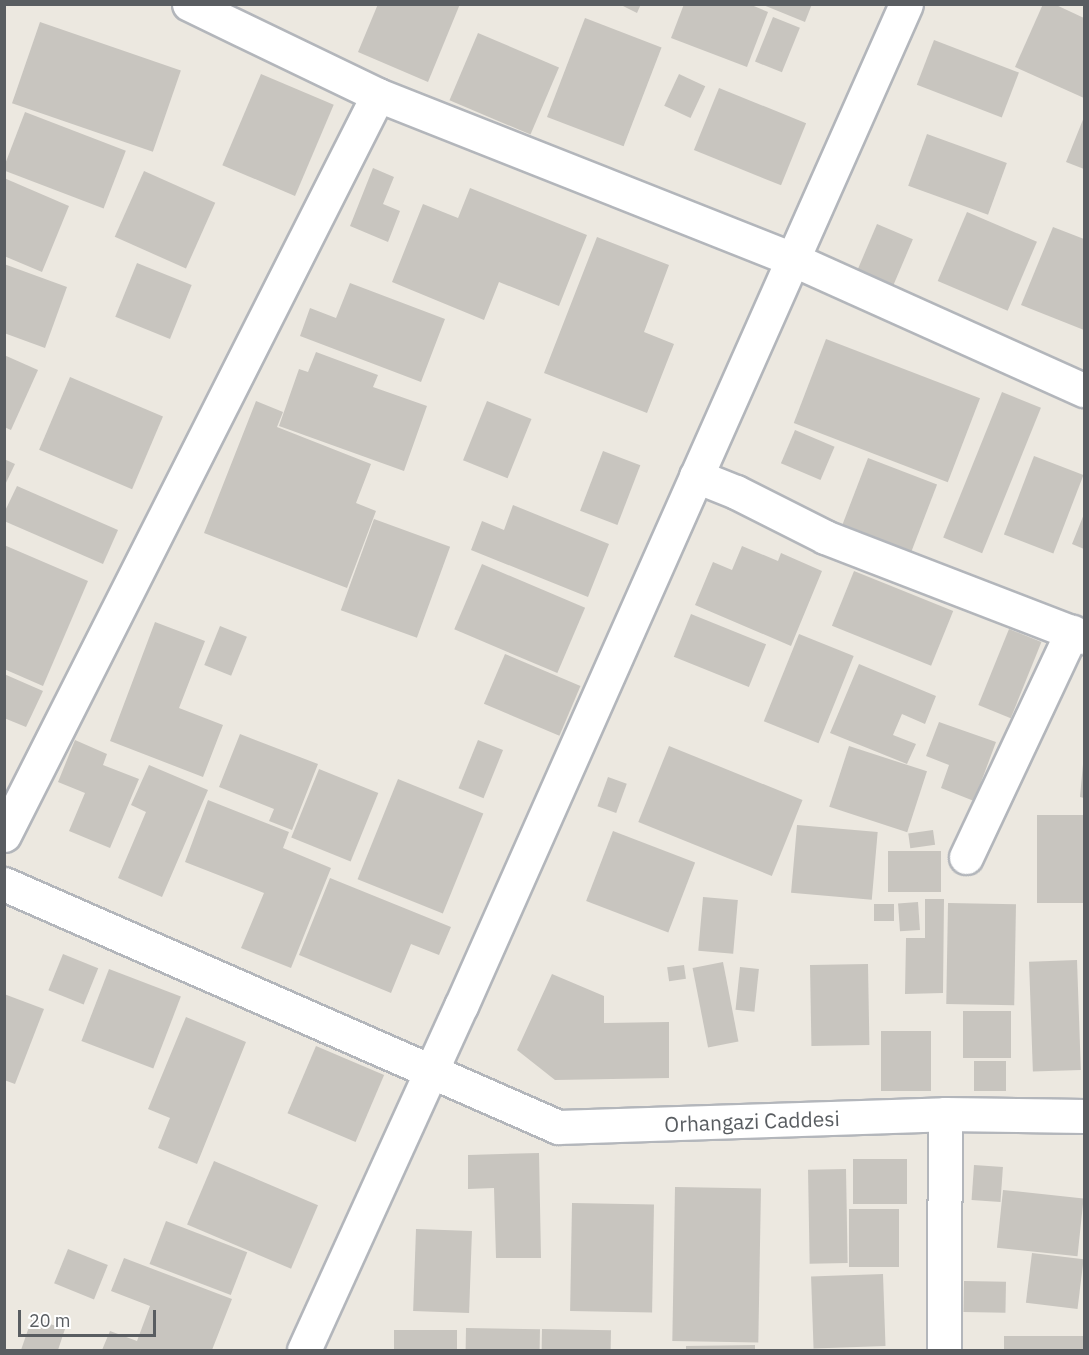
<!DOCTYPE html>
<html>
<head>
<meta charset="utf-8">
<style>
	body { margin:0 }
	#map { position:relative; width:1089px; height:1355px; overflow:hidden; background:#ece8e0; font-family:"IBM Plex Sans",sans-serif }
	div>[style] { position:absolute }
	.building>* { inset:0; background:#c8c5bf; transform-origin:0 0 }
	.roads { filter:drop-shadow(2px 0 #b3b6bb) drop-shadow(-2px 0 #b3b6bb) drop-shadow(0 2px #b3b6bb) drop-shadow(0 -2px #b3b6bb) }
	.minor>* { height:33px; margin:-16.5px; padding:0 16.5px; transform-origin:16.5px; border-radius:16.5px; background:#fff }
	.tertiary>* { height:33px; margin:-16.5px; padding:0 16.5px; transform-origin:16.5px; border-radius:16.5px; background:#fff }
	span { translate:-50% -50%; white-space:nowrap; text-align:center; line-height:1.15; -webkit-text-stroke:4.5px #fff; paint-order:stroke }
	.street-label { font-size:21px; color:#595d61 }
	.frame { position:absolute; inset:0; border:6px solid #595d61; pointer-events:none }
	.scale { position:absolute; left:18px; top:1310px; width:138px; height:27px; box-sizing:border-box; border:3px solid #595d61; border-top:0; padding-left:8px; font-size:18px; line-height:21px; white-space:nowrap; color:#595d61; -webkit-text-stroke:4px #fff; paint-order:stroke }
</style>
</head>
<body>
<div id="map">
	<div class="building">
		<div style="clip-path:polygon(378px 4px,460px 4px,428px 82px,358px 52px)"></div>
		<div style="clip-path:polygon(619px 4px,641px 4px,637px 13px)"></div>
		<div style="clip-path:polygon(684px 4px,749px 4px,768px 12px,747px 67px,671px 38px)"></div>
		<div style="clip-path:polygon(761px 4px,812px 4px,805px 22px)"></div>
		<div style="clip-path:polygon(1043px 4px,1054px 4px,1084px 18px,1084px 98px,1015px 67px)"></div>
		<div style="left:773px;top:17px;width:29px;height:48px;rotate:22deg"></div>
		<div style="left:585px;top:18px;width:82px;height:106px;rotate:21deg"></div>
		<div style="left:40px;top:22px;width:149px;height:86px;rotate:19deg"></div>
		<div style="left:478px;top:33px;width:88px;height:73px;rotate:23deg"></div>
		<div style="left:934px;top:40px;width:91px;height:48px;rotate:21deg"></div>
		<div style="left:261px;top:74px;width:79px;height:99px;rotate:23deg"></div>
		<div style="left:679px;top:74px;width:29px;height:35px;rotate:25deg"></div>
		<div style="left:719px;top:88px;width:94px;height:67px;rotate:22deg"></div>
		<div style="left:25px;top:112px;width:108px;height:62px;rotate:21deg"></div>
		<div style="clip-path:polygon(1084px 117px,1084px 169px,1066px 162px)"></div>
		<div style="left:927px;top:134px;width:85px;height:55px;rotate:20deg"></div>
		<div style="clip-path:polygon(373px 168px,394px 177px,383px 204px,400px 211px,388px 242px,350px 226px)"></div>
		<div style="left:144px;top:171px;width:78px;height:72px;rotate:24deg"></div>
		<div style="clip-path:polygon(4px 178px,69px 206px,42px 272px,4px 256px)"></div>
		<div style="clip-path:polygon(470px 188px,587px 235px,559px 306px,499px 282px,484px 320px,392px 282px,423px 204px,458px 218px)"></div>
		<div style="left:967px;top:212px;width:76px;height:75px;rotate:23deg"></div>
		<div style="left:877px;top:224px;width:39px;height:53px;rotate:23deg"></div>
		<div style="clip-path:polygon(1053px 227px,1084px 239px,1084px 330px,1021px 305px)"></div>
		<div style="clip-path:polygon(597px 237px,669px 265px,644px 332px,674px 344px,647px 413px,544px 373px)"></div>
		<div style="left:137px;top:263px;width:59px;height:58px;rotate:22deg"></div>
		<div style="clip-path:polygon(4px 264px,67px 287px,45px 348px,4px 333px)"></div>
		<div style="clip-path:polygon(350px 283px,445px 319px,421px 382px,300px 336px,310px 308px,336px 318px)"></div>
		<div style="left:826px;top:339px;width:165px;height:90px;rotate:21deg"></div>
		<div style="clip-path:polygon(316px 352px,378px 375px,373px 387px,427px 406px,404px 471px,279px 426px,299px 369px,308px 372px)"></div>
		<div style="clip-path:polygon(4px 355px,38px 370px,11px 430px,4px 427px)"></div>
		<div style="left:70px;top:377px;width:101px;height:79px;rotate:23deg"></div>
		<div style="left:1002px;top:392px;width:42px;height:157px;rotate:22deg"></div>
		<div style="clip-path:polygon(256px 401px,283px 412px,277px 427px,371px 464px,356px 503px,376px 511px,347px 588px,204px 533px)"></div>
		<div style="left:487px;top:401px;width:48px;height:64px;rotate:22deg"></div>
		<div style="left:795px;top:430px;width:43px;height:36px;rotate:23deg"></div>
		<div style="left:603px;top:451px;width:40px;height:64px;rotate:21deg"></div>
		<div style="left:1034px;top:456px;width:53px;height:84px;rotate:21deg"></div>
		<div style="left:868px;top:458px;width:74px;height:84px;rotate:21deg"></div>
		<div style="clip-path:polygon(4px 459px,15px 464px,4px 487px)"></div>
		<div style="clip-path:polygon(17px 486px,118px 530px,103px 564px,4px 521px,4px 513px)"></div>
		<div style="clip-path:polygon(513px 505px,609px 544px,588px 597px,471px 550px,482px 521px,504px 530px)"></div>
		<div style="clip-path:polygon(1084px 514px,1084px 549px,1072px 544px)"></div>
		<div style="left:374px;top:519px;width:81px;height:97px;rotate:20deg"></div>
		<div style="clip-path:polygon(4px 545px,88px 581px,43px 686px,4px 669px)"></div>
		<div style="clip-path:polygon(742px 546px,778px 561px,781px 553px,822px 571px,791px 646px,695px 605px,713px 562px,732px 570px)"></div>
		<div style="left:482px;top:564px;width:112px;height:71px;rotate:23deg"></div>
		<div style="left:854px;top:571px;width:107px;height:59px;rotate:22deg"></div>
		<div style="left:691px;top:614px;width:81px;height:46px;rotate:22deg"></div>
		<div style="clip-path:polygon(155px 622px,205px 641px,179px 708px,223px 725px,203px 777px,110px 741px)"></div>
		<div style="left:220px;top:626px;width:29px;height:42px;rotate:22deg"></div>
		<div style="left:1009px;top:629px;width:35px;height:82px;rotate:22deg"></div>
		<div style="left:799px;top:634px;width:59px;height:94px;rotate:22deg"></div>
		<div style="left:505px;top:654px;width:82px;height:54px;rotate:23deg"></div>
		<div style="clip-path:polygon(859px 664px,936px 696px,925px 724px,902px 714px,893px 735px,916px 744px,907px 764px,830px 733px)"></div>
		<div style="clip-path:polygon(4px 674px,43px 691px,26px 727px,4px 718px)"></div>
		<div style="clip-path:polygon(939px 722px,996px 742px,974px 801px,941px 788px,949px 765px,926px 756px)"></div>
		<div style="clip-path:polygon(240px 734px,318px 764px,292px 830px,269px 821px,274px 809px,219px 787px)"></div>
		<div style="clip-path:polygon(75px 740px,107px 754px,103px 765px,139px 779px,110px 848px,69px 831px,85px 793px,58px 782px)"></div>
		<div style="left:478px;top:740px;width:27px;height:52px;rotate:22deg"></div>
		<div style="left:669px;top:746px;width:144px;height:82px;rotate:22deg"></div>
		<div style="left:849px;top:746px;width:82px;height:64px;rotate:18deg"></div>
		<div style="clip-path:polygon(1083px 764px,1084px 764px,1084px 798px,1080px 797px)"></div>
		<div style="clip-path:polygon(149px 765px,208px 790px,162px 897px,118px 878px,146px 812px,131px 805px)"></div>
		<div style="left:319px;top:769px;width:64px;height:74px;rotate:22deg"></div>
		<div style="left:608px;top:777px;width:20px;height:31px;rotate:20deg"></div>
		<div style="left:398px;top:779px;width:92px;height:108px;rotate:22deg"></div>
		<div style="clip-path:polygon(208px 800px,289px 832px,283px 848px,331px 868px,291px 968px,241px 948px,264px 893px,185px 862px)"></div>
		<div style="left:1037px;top:815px;width:47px;height:88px"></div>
		<div style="left:797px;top:825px;width:81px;height:68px;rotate:5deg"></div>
		<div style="left:933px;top:830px;width:15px;height:25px;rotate:82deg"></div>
		<div style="left:613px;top:831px;width:88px;height:75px;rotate:21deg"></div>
		<div style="left:888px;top:851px;width:53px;height:41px"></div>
		<div style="clip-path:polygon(330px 878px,451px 927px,439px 955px,411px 944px,391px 993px,299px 955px)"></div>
		<div style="left:703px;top:897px;width:35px;height:54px;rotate:5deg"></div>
		<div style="clip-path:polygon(925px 899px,944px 899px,943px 993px,905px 994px,906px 938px,925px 938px)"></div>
		<div style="left:918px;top:902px;width:28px;height:20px;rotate:86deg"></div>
		<div style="left:948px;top:903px;width:68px;height:101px;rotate:1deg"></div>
		<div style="left:874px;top:904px;width:20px;height:17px"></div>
		<div style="left:63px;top:954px;width:38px;height:39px;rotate:22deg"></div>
		<div style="left:1077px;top:960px;width:110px;height:48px;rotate:88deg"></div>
		<div style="left:723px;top:962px;width:81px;height:31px;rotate:79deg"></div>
		<div style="left:868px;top:964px;width:81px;height:58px;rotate:89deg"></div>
		<div style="left:684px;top:965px;width:14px;height:17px;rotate:82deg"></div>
		<div style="left:740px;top:967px;width:19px;height:43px;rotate:6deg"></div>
		<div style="left:109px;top:969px;width:77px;height:77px;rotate:21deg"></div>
		<div style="clip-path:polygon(552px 974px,604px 996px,604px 1023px,669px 1022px,669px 1078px,555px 1080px,517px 1050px)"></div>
		<div style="clip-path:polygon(4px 994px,44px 1009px,15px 1084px,4px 1080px)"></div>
		<div style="left:1011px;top:1011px;width:47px;height:48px;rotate:90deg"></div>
		<div style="clip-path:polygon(186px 1017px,246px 1042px,197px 1164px,158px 1148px,170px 1118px,148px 1109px)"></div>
		<div style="left:931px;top:1031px;width:60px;height:50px;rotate:90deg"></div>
		<div style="left:316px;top:1046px;width:74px;height:73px;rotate:23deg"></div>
		<div style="left:974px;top:1061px;width:32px;height:30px"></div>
		<div style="clip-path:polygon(539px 1153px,541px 1258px,496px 1258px,494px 1188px,468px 1189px,468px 1155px)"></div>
		<div style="left:907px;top:1159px;width:45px;height:54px;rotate:90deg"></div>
		<div style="left:214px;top:1161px;width:113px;height:69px;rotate:23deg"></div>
		<div style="left:974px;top:1165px;width:29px;height:35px;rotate:4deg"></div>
		<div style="left:846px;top:1169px;width:94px;height:38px;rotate:89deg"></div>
		<div style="left:675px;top:1187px;width:86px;height:154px;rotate:1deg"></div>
		<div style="left:1003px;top:1190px;width:81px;height:58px;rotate:6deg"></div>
		<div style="left:572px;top:1203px;width:82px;height:108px;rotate:1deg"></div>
		<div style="left:849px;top:1209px;width:50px;height:58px"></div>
		<div style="left:166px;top:1221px;width:87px;height:46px;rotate:21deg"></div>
		<div style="left:416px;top:1229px;width:56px;height:82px;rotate:2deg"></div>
		<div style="left:68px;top:1249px;width:43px;height:37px;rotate:22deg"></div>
		<div style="left:1032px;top:1253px;width:52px;height:50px;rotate:7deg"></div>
		<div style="clip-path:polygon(124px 1258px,232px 1299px,212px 1350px,102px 1350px,110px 1331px,137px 1341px,150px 1306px,111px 1291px)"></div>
		<div style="left:883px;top:1274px;width:72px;height:72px;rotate:88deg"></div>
		<div style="left:964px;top:1281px;width:42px;height:31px;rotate:1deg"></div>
		<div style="clip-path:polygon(32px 1318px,65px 1329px,58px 1350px,21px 1350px)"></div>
		<div style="left:466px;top:1328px;width:74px;height:22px;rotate:1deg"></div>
		<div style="left:542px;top:1329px;width:69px;height:21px;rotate:1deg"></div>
		<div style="left:394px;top:1330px;width:63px;height:20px"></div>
		<div style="left:1084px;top:1336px;width:14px;height:80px;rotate:90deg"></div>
		<div style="clip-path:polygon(755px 1345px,755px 1350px,686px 1350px,686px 1346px)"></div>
	</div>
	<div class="roads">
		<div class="minor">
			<div style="left:696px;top:476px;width:43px;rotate:21.8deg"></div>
			<div style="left:736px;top:492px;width:100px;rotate:26.8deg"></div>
			<div style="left:825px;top:537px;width:278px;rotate:21.1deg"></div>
			<div style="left:4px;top:835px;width:829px;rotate:-63.19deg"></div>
			<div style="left:966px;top:857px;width:249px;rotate:-64.8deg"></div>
			<div style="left:304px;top:1350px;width:378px;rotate:-65.5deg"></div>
			<div style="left:461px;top:1006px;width:1096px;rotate:-66.05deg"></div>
			<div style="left:944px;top:1350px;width:236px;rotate:-89.8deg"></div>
		</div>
		<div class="tertiary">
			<div style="left:189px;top:4px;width:210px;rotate:25.7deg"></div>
			<div style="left:378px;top:95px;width:445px;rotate:21.6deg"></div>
			<div style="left:792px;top:259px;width:320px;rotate:24.2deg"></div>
			<div style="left:4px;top:884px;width:605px;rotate:23.68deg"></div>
			<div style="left:558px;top:1127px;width:387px;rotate:-1.9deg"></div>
			<div style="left:945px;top:1114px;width:139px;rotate:0.8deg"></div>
		</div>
	</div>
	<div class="street-label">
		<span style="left:752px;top:1121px;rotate:-2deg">Orhangazi Caddesi</span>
	</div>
	<div class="frame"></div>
	<div class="scale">20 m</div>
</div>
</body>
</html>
